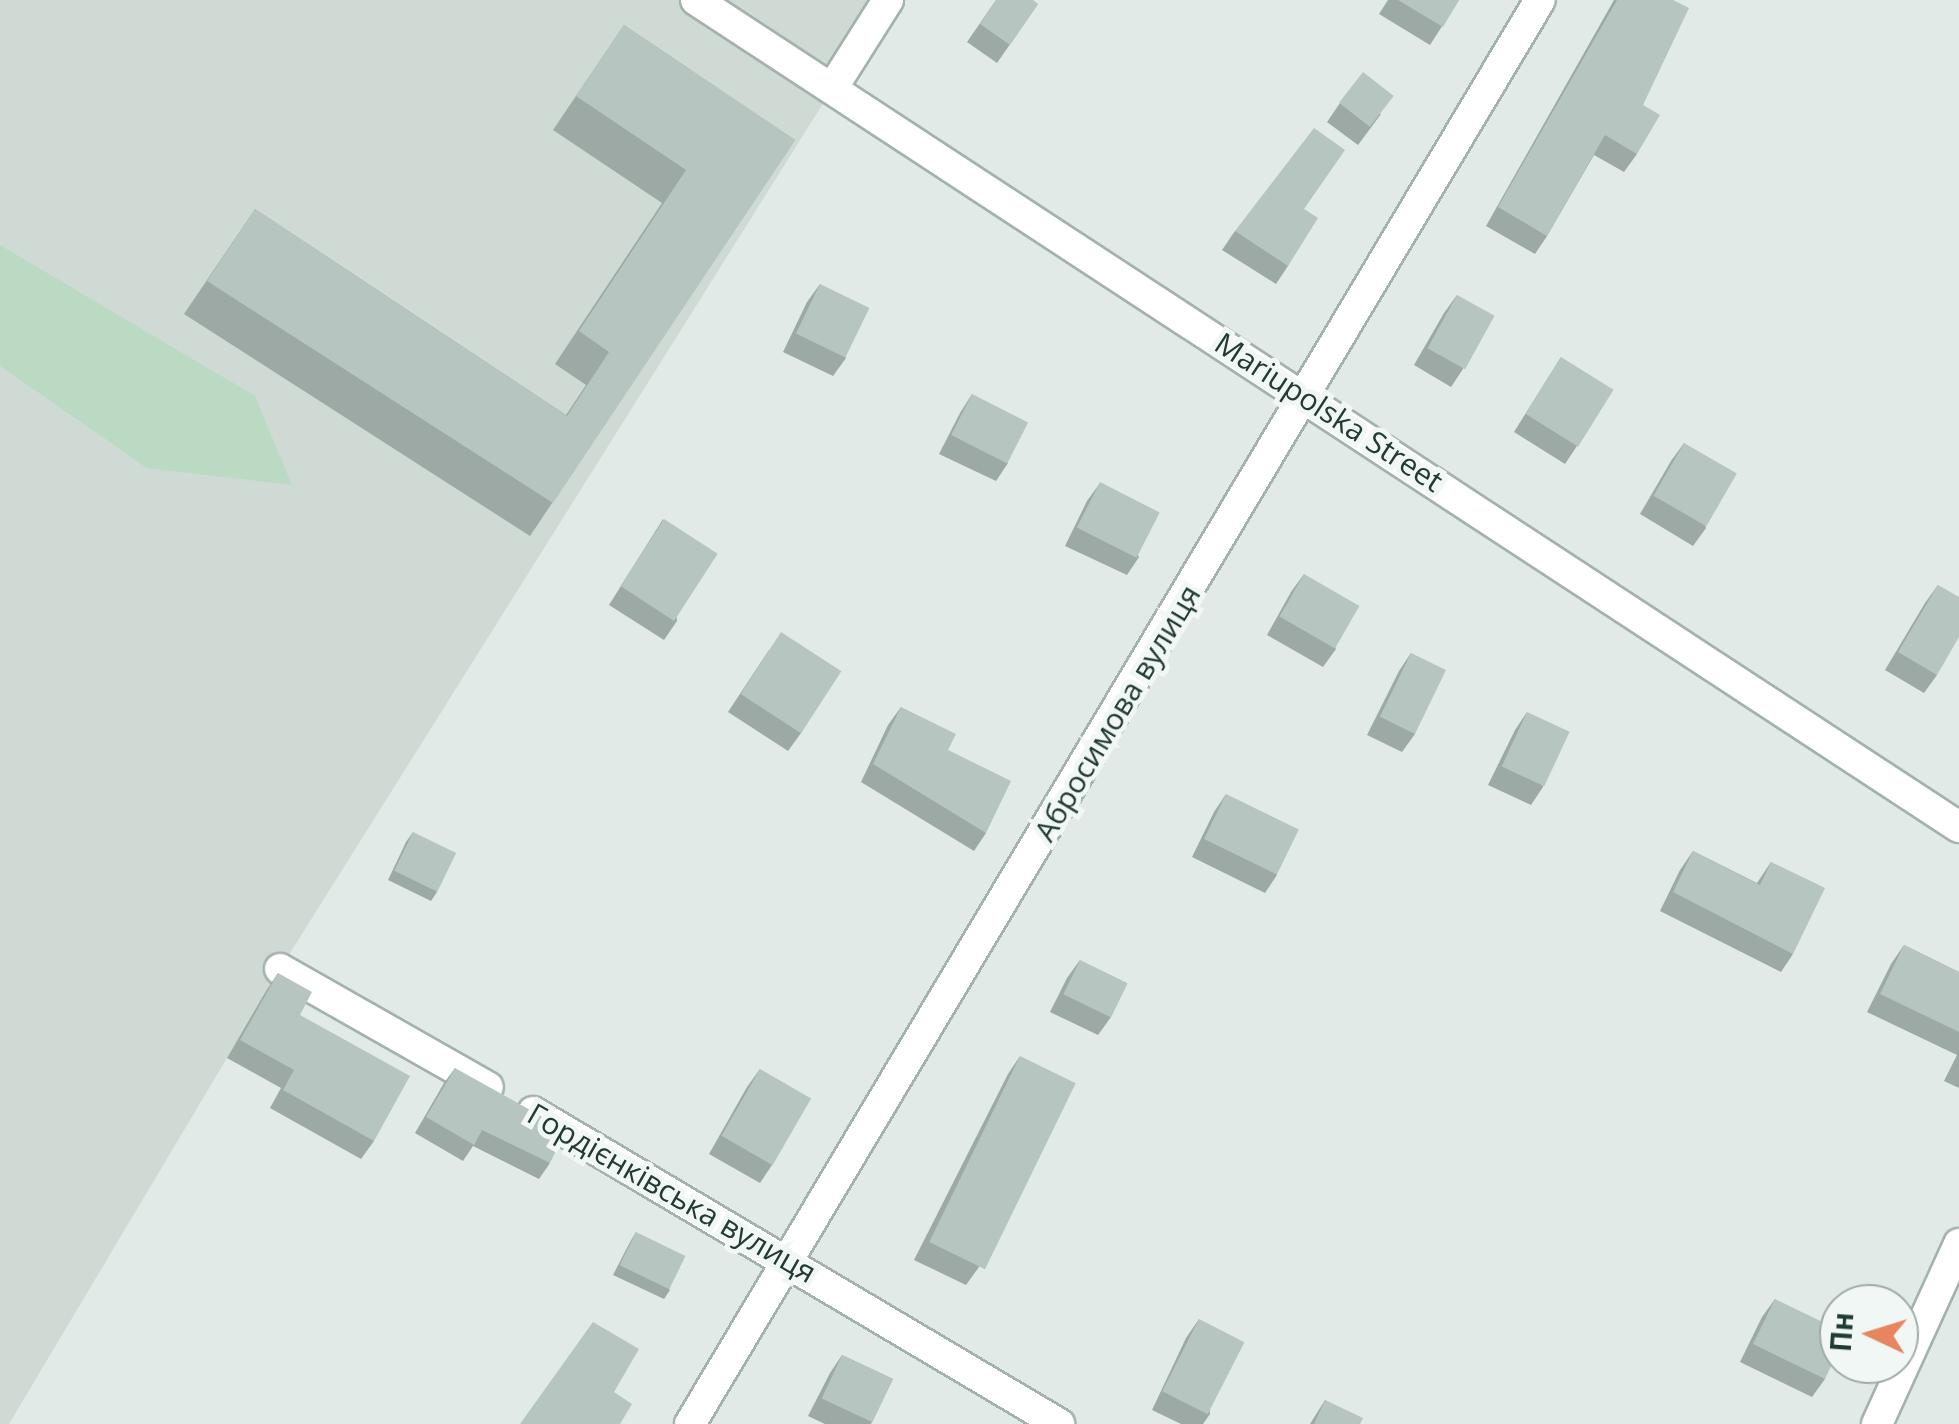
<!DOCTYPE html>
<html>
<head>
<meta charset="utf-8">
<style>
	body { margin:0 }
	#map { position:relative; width:1959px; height:1424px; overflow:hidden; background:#e1eae6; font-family:"Open Sans",sans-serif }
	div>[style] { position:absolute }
	.built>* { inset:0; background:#cfdad5 }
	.green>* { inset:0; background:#bbdac4 }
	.roads { filter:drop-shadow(2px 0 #a4b2ad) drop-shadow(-2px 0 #a4b2ad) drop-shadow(0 2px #a4b2ad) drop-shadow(0 -2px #a4b2ad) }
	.minor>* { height:30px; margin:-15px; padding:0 15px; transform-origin:15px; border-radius:15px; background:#fff }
	.wall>* { inset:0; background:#9da9a4 }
	.building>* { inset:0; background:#b6c5bf; transform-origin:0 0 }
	span { translate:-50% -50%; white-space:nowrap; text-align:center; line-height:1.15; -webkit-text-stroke:10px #f1f7f4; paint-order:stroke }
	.street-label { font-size:30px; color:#223a34 }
	.north { position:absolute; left:1819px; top:1284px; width:100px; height:100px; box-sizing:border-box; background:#f1f7f4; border:2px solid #9eaba7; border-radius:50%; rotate:274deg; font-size:28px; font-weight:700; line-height:40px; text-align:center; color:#223a34 }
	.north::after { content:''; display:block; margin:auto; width:35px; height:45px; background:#e88561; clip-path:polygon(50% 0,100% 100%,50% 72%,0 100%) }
</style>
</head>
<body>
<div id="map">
	<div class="built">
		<div style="clip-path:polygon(0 0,888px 0,280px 969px,9px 1424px,0 1424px)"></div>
	</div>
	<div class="green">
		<div style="clip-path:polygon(0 245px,255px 396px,292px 485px,147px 468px,0 366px)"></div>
	</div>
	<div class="roads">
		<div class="minor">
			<div style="left:696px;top:0;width:1510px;rotate:33.22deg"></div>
			<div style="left:833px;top:87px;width:103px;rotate:-57.7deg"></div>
			<div style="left:280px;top:969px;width:239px;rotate:29.6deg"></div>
			<div style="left:533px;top:1112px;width:612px;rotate:30.67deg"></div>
			<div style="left:690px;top:1424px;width:1658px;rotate:-59.17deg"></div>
			<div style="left:1877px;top:1424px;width:198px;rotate:-65.5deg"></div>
		</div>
	</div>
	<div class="wall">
		<div style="clip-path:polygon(996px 0,1038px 4px,997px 63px,967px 42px)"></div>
		<div style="clip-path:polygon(1388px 0,1459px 0,1430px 45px,1379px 14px)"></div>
		<div style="clip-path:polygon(1614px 0,1673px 0,1643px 105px,1637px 154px,1624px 172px,1594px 155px,1547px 236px,1535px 254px,1486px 226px)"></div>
		<div style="clip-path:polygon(624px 25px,795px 140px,530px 536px,184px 314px,255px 209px,566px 415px,586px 385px,555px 364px,662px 203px,553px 130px)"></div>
		<div style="clip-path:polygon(1340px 103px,1381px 114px,1358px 145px,1327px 122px)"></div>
		<div style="clip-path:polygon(1304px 209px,1288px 266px,1276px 284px,1222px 250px,1235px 231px)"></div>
		<div style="clip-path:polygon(820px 284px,846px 358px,833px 376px,783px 352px,807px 302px)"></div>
		<div style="clip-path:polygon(1457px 295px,1463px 369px,1451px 387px,1414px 365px,1444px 313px)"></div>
		<div style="clip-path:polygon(1561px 357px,1577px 446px,1565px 464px,1514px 432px)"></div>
		<div style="clip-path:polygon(972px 394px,1008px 463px,996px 481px,939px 454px,960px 413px)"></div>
		<div style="clip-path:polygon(1684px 443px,1706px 528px,1693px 546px,1640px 514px,1671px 461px)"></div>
		<div style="clip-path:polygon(1100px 483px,1139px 557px,1127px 575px,1065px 546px,1087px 501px)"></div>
		<div style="clip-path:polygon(663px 519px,677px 621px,664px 640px,609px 605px)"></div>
		<div style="clip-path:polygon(1304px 574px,1336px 649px,1323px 667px,1267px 635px,1291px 592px)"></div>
		<div style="clip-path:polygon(1938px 585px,1937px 675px,1924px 693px,1885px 670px,1925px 603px)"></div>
		<div style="clip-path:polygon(769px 650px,801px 733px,788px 751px,728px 712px)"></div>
		<div style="clip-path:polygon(1411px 653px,1415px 734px,1402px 752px,1367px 735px,1399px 671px)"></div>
		<div style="clip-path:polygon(901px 707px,986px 833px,974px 851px,861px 782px,888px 725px)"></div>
		<div style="clip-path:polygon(1527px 712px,1543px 787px,1531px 805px,1488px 785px,1515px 730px)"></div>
		<div style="clip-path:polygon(1226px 794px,1277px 875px,1265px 893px,1192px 857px,1214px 812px)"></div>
		<div style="clip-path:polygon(413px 832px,437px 892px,431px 901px,388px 880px,406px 842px)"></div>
		<div style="clip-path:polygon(1693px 851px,1757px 883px,1771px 862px,1793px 954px,1781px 972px,1660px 911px,1680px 870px)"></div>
		<div style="clip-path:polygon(1904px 945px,1959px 972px,1959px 1088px,1944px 1081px,1957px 1055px,1867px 1012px,1891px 964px)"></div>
		<div style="clip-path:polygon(1080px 960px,1111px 1017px,1098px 1035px,1050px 1012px,1067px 978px)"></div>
		<div style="clip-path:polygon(278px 973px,300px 1015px,374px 1141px,361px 1159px,270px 1108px,281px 1088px,227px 1058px,266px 991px)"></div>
		<div style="clip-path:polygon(1020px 1056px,979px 1267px,966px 1285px,914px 1260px,1008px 1074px)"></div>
		<div style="clip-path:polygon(455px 1068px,550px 1163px,539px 1179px,473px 1146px,463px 1161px,415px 1133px,444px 1083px)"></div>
		<div style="clip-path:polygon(760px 1069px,772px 1165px,760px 1183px,709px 1154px,747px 1087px)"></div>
		<div style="clip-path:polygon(636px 1232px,670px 1290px,664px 1299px,613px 1275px,630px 1242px)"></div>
		<div style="clip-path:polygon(1775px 1299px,1825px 1379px,1812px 1397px,1740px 1362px,1762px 1317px)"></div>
		<div style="clip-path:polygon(1199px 1319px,1210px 1414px,1203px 1424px,1181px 1424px,1152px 1410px,1186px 1338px)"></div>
		<div style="clip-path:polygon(842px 1355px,893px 1379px,871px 1424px,825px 1424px,808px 1416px,830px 1373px)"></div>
		<div style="clip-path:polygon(1325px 1400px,1360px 1424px,1310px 1424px)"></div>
	</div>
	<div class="building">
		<div style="clip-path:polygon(996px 0,1033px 0,1038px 4px,1010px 45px,980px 24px)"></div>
		<div style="clip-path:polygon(1398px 0,1459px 0,1443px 27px)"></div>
		<div style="clip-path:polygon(1617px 0,1673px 0,1689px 8px,1643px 105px,1660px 115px,1637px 154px,1605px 135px,1547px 236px,1498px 207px)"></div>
		<div style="clip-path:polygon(624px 25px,795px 140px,553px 503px,207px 281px,255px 209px,567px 416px,609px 352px,579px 331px,686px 170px,576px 96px)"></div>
		<div style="left:1363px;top:72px;width:39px;height:39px;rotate:38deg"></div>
		<div style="clip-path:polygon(1314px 128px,1345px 150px,1304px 209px,1318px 218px,1288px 266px,1235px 231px)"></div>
		<div style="left:820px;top:284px;width:55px;height:55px;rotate:26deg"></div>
		<div style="left:1457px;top:295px;width:43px;height:61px;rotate:29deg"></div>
		<div style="left:1561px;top:357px;width:62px;height:67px;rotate:32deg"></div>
		<div style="left:972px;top:394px;width:63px;height:46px;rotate:27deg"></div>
		<div style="left:1684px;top:443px;width:61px;height:61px;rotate:30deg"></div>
		<div style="left:1100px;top:482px;width:67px;height:51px;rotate:27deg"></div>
		<div style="left:664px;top:519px;width:64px;height:80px;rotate:33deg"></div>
		<div style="left:1304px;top:574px;width:64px;height:49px;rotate:30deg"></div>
		<div style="clip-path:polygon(1938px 585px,1959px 597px,1959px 637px,1937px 675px,1898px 652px)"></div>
		<div style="left:781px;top:632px;width:72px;height:74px;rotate:33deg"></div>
		<div style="left:1411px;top:653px;width:39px;height:71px;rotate:26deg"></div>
		<div style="clip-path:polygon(901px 707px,956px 734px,948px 750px,1011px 781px,986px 833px,873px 764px)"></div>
		<div style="left:1527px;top:712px;width:47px;height:60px;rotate:25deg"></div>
		<div style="left:1226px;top:794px;width:81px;height:50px;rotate:26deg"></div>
		<div style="left:413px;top:832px;width:48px;height:43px;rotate:26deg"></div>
		<div style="clip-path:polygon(1693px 851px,1760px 885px,1771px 862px,1825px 888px,1793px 954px,1673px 892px)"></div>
		<div style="clip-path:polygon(1904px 945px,1959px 972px,1959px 1032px,1880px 994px)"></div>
		<div style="left:1080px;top:960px;width:53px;height:38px;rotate:26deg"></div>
		<div style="clip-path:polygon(278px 973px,312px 992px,300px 1015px,410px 1076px,374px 1141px,283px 1090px,294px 1070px,240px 1040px)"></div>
		<div style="left:1020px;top:1056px;width:62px;height:207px;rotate:26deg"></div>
		<div style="clip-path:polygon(455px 1068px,566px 1130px,550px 1163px,482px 1130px,474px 1145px,426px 1117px)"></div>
		<div style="left:760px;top:1069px;width:59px;height:77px;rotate:30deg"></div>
		<div style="left:636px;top:1232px;width:55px;height:37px;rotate:26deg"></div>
		<div style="clip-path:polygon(1775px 1299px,1839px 1330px,1839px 1349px,1825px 1379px,1753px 1344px)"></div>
		<div style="left:1199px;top:1319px;width:51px;height:81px;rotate:27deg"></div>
		<div style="clip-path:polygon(593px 1322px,639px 1349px,614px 1392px,632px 1404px,620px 1424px,520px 1424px)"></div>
		<div style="left:842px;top:1355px;width:56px;height:48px;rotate:25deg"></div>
		<div style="clip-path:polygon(1325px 1400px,1363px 1418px,1360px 1424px,1314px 1424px)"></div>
	</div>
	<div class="street-label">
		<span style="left:1329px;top:412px;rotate:33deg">Mariupolska Street</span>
		<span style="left:1117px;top:713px;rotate:-59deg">Абросимова вулиця</span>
		<span style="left:672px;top:1193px;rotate:30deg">Гордієнківська вулиця</span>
	</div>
	<div class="north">Пн</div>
</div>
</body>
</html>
